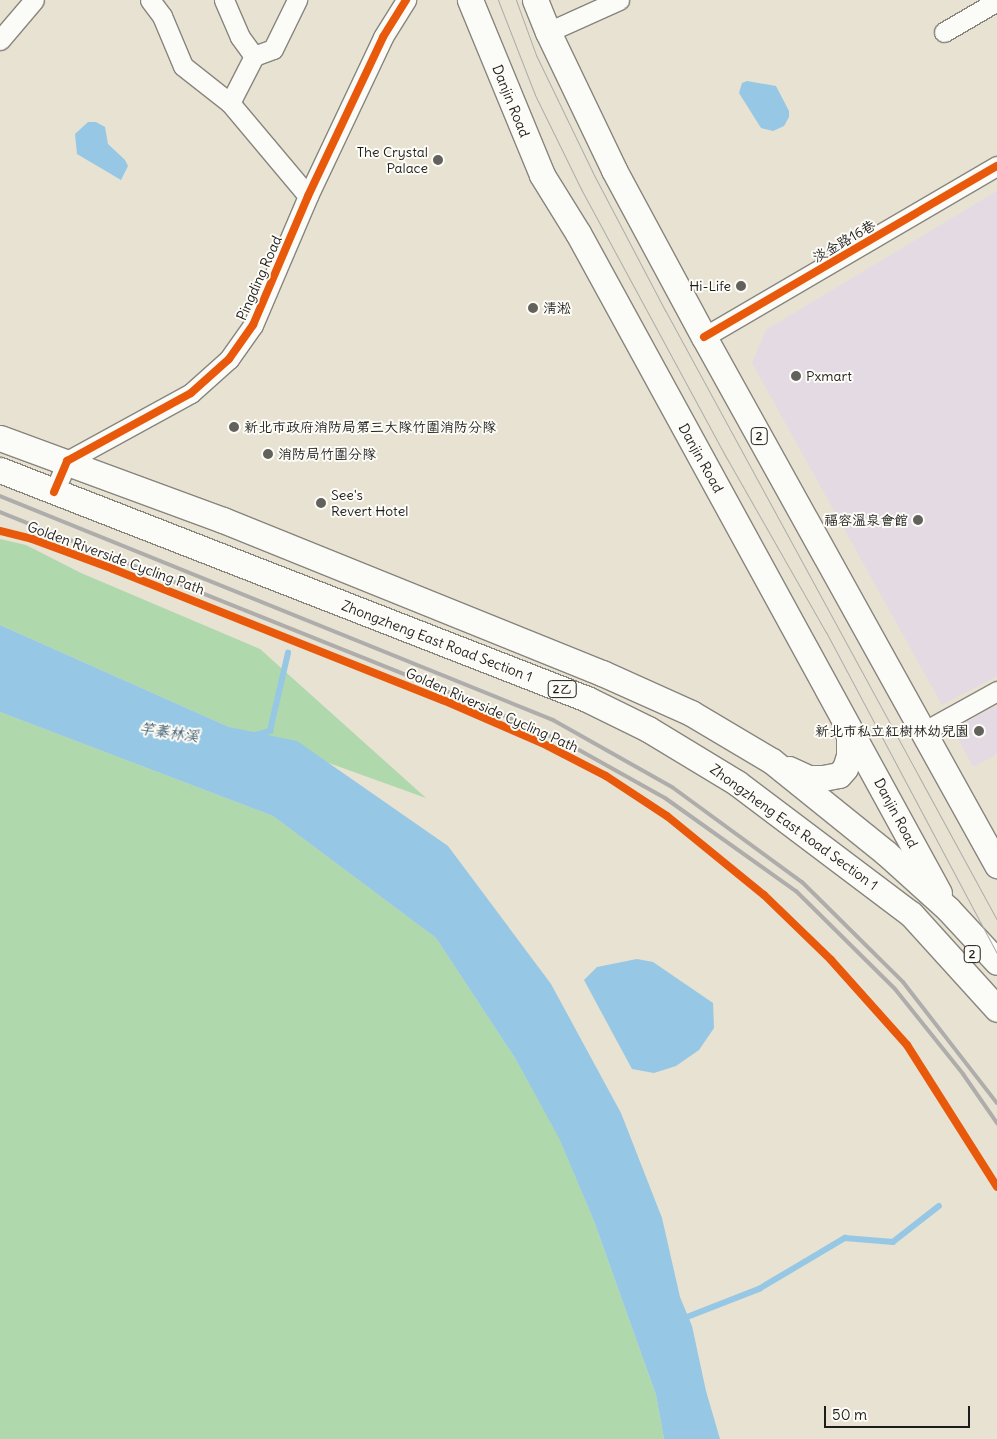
<!DOCTYPE html>
<html>
<head>
<meta charset="utf-8">
<style>
	body { margin:0 }
	#map { position:relative; width:997px; height:1439px; overflow:hidden; background:#e7e2d1; font-family:Delius,"LXGW WenKai TC",sans-serif }
	div>[style] { position:absolute }
	.built>* { inset:0; background:#e3dae4 }
	.green>* { inset:0; background:#afd8ac }
	.water>* { inset:0; background:#96c7e4 }
	.stream>* { height:5.5px; margin:-2.75px; padding:0 2.75px; transform-origin:2.75px; border-radius:2.75px; background:#96c7e4 }
	.roads { filter:drop-shadow(1px 0 #88857d) drop-shadow(-1px 0 #88857d) drop-shadow(0 1px #88857d) drop-shadow(0 -1px #88857d) }
	.minor>* { height:19px; margin:-9.5px; padding:0 9.5px; transform-origin:9.5px; border-radius:9.5px; background:#fbfbf8 }
	.major>* { height:25px; margin:-12.5px; padding:0 12.5px; transform-origin:12.5px; border-radius:12.5px; background:#fbfbf8 }
	.tram>* { height:1px; margin:-0.5px; padding:0 0.5px; transform-origin:0.5px; border-radius:0.5px; background:#aeadab }
	.rail>* { height:4px; margin:-2px; padding:0 2px; transform-origin:2px; border-radius:2px; background:#aeadab }
	.cycleway>* { height:8px; margin:-4px; padding:0 4px; transform-origin:4px; border-radius:4px; background:#e8590c }
	.dots>* { width:14px; height:14px; translate:-50% -50%; box-sizing:border-box; border:2px solid #fdfcf7; border-radius:50% }
	span { translate:-50% -50%; white-space:nowrap; text-align:center; line-height:1.15; -webkit-text-stroke:4px #fdfcf7; paint-order:stroke }
	.shield-label span { padding:1px 4px; background:#fdfcf7; border:1px solid; border-radius:4px; -webkit-text-stroke-width:0 }
	.shield-label { font-size:12px; color:#1c1c1c; font-weight:700 }
	.street-label { font-size:14px; color:#1c1c1c }
	.poi-label { font-size:14px; color:#1c1c1c }
	.right { translate:-100% -50%; text-align:right }
	.left { translate:0 -50%; text-align:left }
	.water-label { font-size:15px; color:#3f5c6f; font-style:italic }
	.scale { position:absolute; left:824px; top:1406px; width:146px; height:22px; box-sizing:border-box; border:2px solid #1c1c1c; border-top:0; padding-left:6px; font-size:15px; line-height:18px; white-space:nowrap; color:#1c1c1c; -webkit-text-stroke:4px #fdfcf7; paint-order:stroke }
</style>
</head>
<body>
<div id="map">
	<div class="built">
		<div style="clip-path:polygon(997px 191px,997px 676px,942px 705px,752px 363px,766px 330px)"></div>
		<div style="clip-path:polygon(997px 705px,997px 754px,973px 767px,958px 738px,963px 724px)"></div>
	</div>
	<div class="green">
		<div style="clip-path:polygon(0 539px,26px 545px,81px 573px,260px 649px,426px 798px,229px 727px,0 625px)"></div>
		<div style="clip-path:polygon(0 712px,273px 816px,436px 938px,515px 1058px,559px 1137px,594px 1221px,656px 1395px,664px 1439px,0 1439px)"></div>
	</div>
	<div class="water">
		<div style="clip-path:polygon(747px 81px,776px 86px,789px 111px,789px 117px,784px 126px,773px 131px,761px 128px,739px 93px,742px 83px)"></div>
		<div style="clip-path:polygon(88px 122px,96px 122px,105px 127px,108px 144px,125px 160px,128px 166px,121px 180px,77px 154px,75px 134px)"></div>
		<div style="clip-path:polygon(0 625px,229px 727px,297px 741px,448px 846px,551px 984px,621px 1113px,662px 1218px,680px 1297px,692px 1326px,706px 1391px,720px 1439px,664px 1439px,656px 1395px,594px 1221px,559px 1138px,515px 1058px,436px 938px,273px 816px,0 712px)"></div>
		<div style="clip-path:polygon(637px 959px,653px 962px,713px 1003px,714px 1028px,699px 1050px,676px 1066px,654px 1073px,632px 1069px,584px 980px,597px 967px)"></div>
	</div>
	<div class="stream">
		<div style="left:256px;top:735px;width:15px;rotate:-16deg"></div>
		<div style="left:270px;top:731px;width:80px;rotate:-77deg"></div>
		<div style="left:682px;top:1319px;width:83px;rotate:-21.3deg"></div>
		<div style="left:759px;top:1289px;width:100px;rotate:-30.7deg"></div>
		<div style="left:845px;top:1238px;width:48px;rotate:4.8deg"></div>
		<div style="left:893px;top:1242px;width:58px;rotate:-38deg"></div>
	</div>
	<div class="roads">
		<div class="minor">
			<div style="left:150px;top:0;width:20px;rotate:53deg"></div>
			<div style="left:162px;top:16px;width:54px;rotate:67.2deg"></div>
			<div style="left:183px;top:66px;width:60px;rotate:38.2deg"></div>
			<div style="left:230px;top:103px;width:121px;rotate:50deg"></div>
			<div style="left:224px;top:0;width:40px;rotate:66.6deg"></div>
			<div style="left:240px;top:37px;width:24px;rotate:54deg"></div>
			<div style="left:548px;top:32px;width:78px;rotate:-24.3deg"></div>
			<div style="left:944px;top:32px;width:61px;rotate:-30.3deg"></div>
			<div style="left:0;top:40px;width:52px;rotate:-49.6deg"></div>
			<div style="left:230px;top:103px;width:53px;rotate:-62.9deg"></div>
			<div style="left:254px;top:56px;width:20px;rotate:-20deg"></div>
			<div style="left:273px;top:49px;width:55px;rotate:-63.9deg"></div>
			<div style="left:704px;top:337px;width:339px;rotate:-30.3deg"></div>
			<div style="left:54px;top:492px;width:34px;rotate:-67deg"></div>
			<div style="left:67px;top:461px;width:141px;rotate:-28.7deg"></div>
			<div style="left:191px;top:393px;width:51px;rotate:-41.8deg"></div>
			<div style="left:229px;top:359px;width:42px;rotate:-54.8deg"></div>
			<div style="left:253px;top:325px;width:140px;rotate:-66.9deg"></div>
			<div style="left:308px;top:196px;width:176px;rotate:-64.7deg"></div>
			<div style="left:383px;top:37px;width:44px;rotate:-58.1deg"></div>
			<div style="left:923px;top:732px;width:85px;rotate:-29deg"></div>
		</div>
		<div class="major">
			<div style="left:470px;top:0;width:189px;rotate:67.6deg"></div>
			<div style="left:542px;top:175px;width:68px;rotate:58.2deg"></div>
			<div style="left:578px;top:233px;width:752px;rotate:61.32deg"></div>
			<div style="left:535px;top:0;width:35px;rotate:68deg"></div>
			<div style="left:548px;top:32px;width:153px;rotate:64.4deg"></div>
			<div style="left:614px;top:170px;width:190px;rotate:61.7deg"></div>
			<div style="left:704px;top:337px;width:604px;rotate:60.97deg"></div>
			<div style="left:0;top:438px;width:238px;rotate:20.2deg"></div>
			<div style="left:223px;top:520px;width:409px;rotate:22deg"></div>
			<div style="left:602px;top:673px;width:98px;rotate:24.2deg"></div>
			<div style="left:691px;top:713px;width:94px;rotate:30.7deg"></div>
			<div style="left:772px;top:761px;width:146px;rotate:38.9deg"></div>
			<div style="left:886px;top:853px;width:84px;rotate:42.1deg"></div>
			<div style="left:948px;top:909px;width:72px;rotate:47.2deg"></div>
			<div style="left:0;top:470px;width:630px;rotate:21.31deg"></div>
			<div style="left:587px;top:699px;width:68px;rotate:26.2deg"></div>
			<div style="left:648px;top:729px;width:104px;rotate:31.2deg"></div>
			<div style="left:737px;top:783px;width:218px;rotate:37deg"></div>
			<div style="left:911px;top:914px;width:128px;rotate:47.8deg"></div>
			<div style="left:789px;top:769px;width:21px;rotate:25deg"></div>
			<div style="left:808px;top:778px;width:15px"></div>
			<div style="left:823px;top:778px;width:16px;rotate:-11deg"></div>
			<div style="left:839px;top:775px;width:9px;rotate:-49deg"></div>
			<div style="left:845px;top:768px;width:13px;rotate:-72deg"></div>
			<div style="left:849px;top:756px;width:20px;rotate:-90deg"></div>
			<div style="left:849px;top:736px;width:9px;rotate:-111deg"></div>
		</div>
	</div>
	<div class="tram">
		<div style="left:498px;top:0;width:102px;rotate:68.7deg"></div>
		<div style="left:535px;top:95px;width:105px;rotate:63.9deg"></div>
		<div style="left:581px;top:189px;width:305px;rotate:61.6deg"></div>
		<div style="left:726px;top:457px;width:202px;rotate:60.3deg"></div>
		<div style="left:826px;top:632px;width:365px;rotate:62deg"></div>
		<div style="left:516px;top:0;width:59px;rotate:70deg"></div>
		<div style="left:536px;top:55px;width:133px;rotate:64.2deg"></div>
		<div style="left:594px;top:175px;width:153px;rotate:62.3deg"></div>
		<div style="left:665px;top:310px;width:694px;rotate:61.44deg"></div>
	</div>
	<div class="rail">
		<div style="left:0;top:496px;width:597px;rotate:22.05deg"></div>
		<div style="left:553px;top:720px;width:137px;rotate:29.4deg"></div>
		<div style="left:672px;top:787px;width:161px;rotate:36.2deg"></div>
		<div style="left:802px;top:882px;width:142px;rotate:44.7deg"></div>
		<div style="left:903px;top:982px;width:153px;rotate:52.2deg"></div>
		<div style="left:0;top:512px;width:508px;rotate:21.86deg"></div>
		<div style="left:471px;top:701px;width:111px;rotate:24deg"></div>
		<div style="left:572px;top:746px;width:107px;rotate:29.2deg"></div>
		<div style="left:665px;top:798px;width:161px;rotate:35.4deg"></div>
		<div style="left:796px;top:891px;width:139px;rotate:44.7deg"></div>
		<div style="left:895px;top:989px;width:109px;rotate:51.3deg"></div>
		<div style="left:963px;top:1074px;width:60px;rotate:55.2deg"></div>
	</div>
	<div class="cycleway">
		<div style="left:704px;top:337px;width:339px;rotate:-30.3deg"></div>
		<div style="left:54px;top:492px;width:34px;rotate:-67deg"></div>
		<div style="left:67px;top:461px;width:141px;rotate:-28.7deg"></div>
		<div style="left:191px;top:393px;width:51px;rotate:-41.8deg"></div>
		<div style="left:229px;top:359px;width:42px;rotate:-54.8deg"></div>
		<div style="left:253px;top:325px;width:140px;rotate:-66.9deg"></div>
		<div style="left:308px;top:196px;width:176px;rotate:-64.7deg"></div>
		<div style="left:383px;top:37px;width:44px;rotate:-58.1deg"></div>
		<div style="left:0;top:531px;width:33px;rotate:14deg"></div>
		<div style="left:32px;top:539px;width:86px;rotate:20.3deg"></div>
		<div style="left:113px;top:569px;width:355px;rotate:21.7deg"></div>
		<div style="left:443px;top:700px;width:108px;rotate:23.5deg"></div>
		<div style="left:542px;top:743px;width:72px;rotate:27.3deg"></div>
		<div style="left:606px;top:776px;width:73px;rotate:33.3deg"></div>
		<div style="left:667px;top:816px;width:125px;rotate:39.2deg"></div>
		<div style="left:764px;top:895px;width:93px;rotate:44.1deg"></div>
		<div style="left:831px;top:960px;width:114px;rotate:48.2deg"></div>
		<div style="left:907px;top:1045px;width:168px;rotate:57.6deg"></div>
	</div>
	<div class="dots">
		<div style="left:438px;top:160px;background:#63615b"></div>
		<div style="left:741px;top:286px;background:#63615b"></div>
		<div style="left:533px;top:308px;background:#63615b"></div>
		<div style="left:796px;top:376px;background:#63615b"></div>
		<div style="left:234px;top:427px;background:#63615b"></div>
		<div style="left:268px;top:454px;background:#63615b"></div>
		<div style="left:321px;top:503px;background:#63615b"></div>
		<div style="left:918px;top:520px;background:#63615b"></div>
		<div style="left:979px;top:731px;background:#63615b"></div>
	</div>
	<div class="shield-label">
		<span style="left:759px;top:436px">2</span>
		<span style="left:562px;top:689px">2乙</span>
		<span style="left:972px;top:954px">2</span>
	</div>
	<div class="street-label">
		<span style="left:511px;top:101px;rotate:68deg">Danjin Road</span>
		<span style="left:844px;top:241px;rotate:-30deg">淡金路16巷</span>
		<span style="left:259px;top:278px;rotate:-66deg">Pingding Road</span>
		<span style="left:701px;top:458px;rotate:61deg">Danjin Road</span>
		<span style="left:116px;top:558px;rotate:20deg">Golden Riverside Cycling Path</span>
		<span style="left:437px;top:641px;rotate:21deg">Zhongzheng East Road Section 1</span>
		<span style="left:492px;top:710px;rotate:24deg">Golden Riverside Cycling Path</span>
		<span style="left:896px;top:813px;rotate:62deg">Danjin Road</span>
		<span style="left:794px;top:827px;rotate:36deg">Zhongzheng East Road Section 1</span>
	</div>
	<div class="poi-label">
		<span class="right" style="left:428px;top:160px">The Crystal<br>Palace</span>
		<span class="right" style="left:731px;top:286px">Hi-Life</span>
		<span class="left" style="left:543px;top:308px">清淞</span>
		<span class="left" style="left:806px;top:376px">Pxmart</span>
		<span class="left" style="left:244px;top:427px">新北市政府消防局第三大隊竹圍消防分隊</span>
		<span class="left" style="left:278px;top:454px">消防局竹圍分隊</span>
		<span class="left" style="left:331px;top:503px">See's<br>Revert Hotel</span>
		<span class="right" style="left:908px;top:520px">福容溫泉會館</span>
		<span class="right" style="left:969px;top:731px">新北市私立紅樹林幼兒園</span>
	</div>
	<div class="water-label">
		<span style="left:169px;top:732px;rotate:8deg">竿蓁林溪</span>
	</div>
	<div class="scale">50 m</div>
</div>
</body>
</html>
